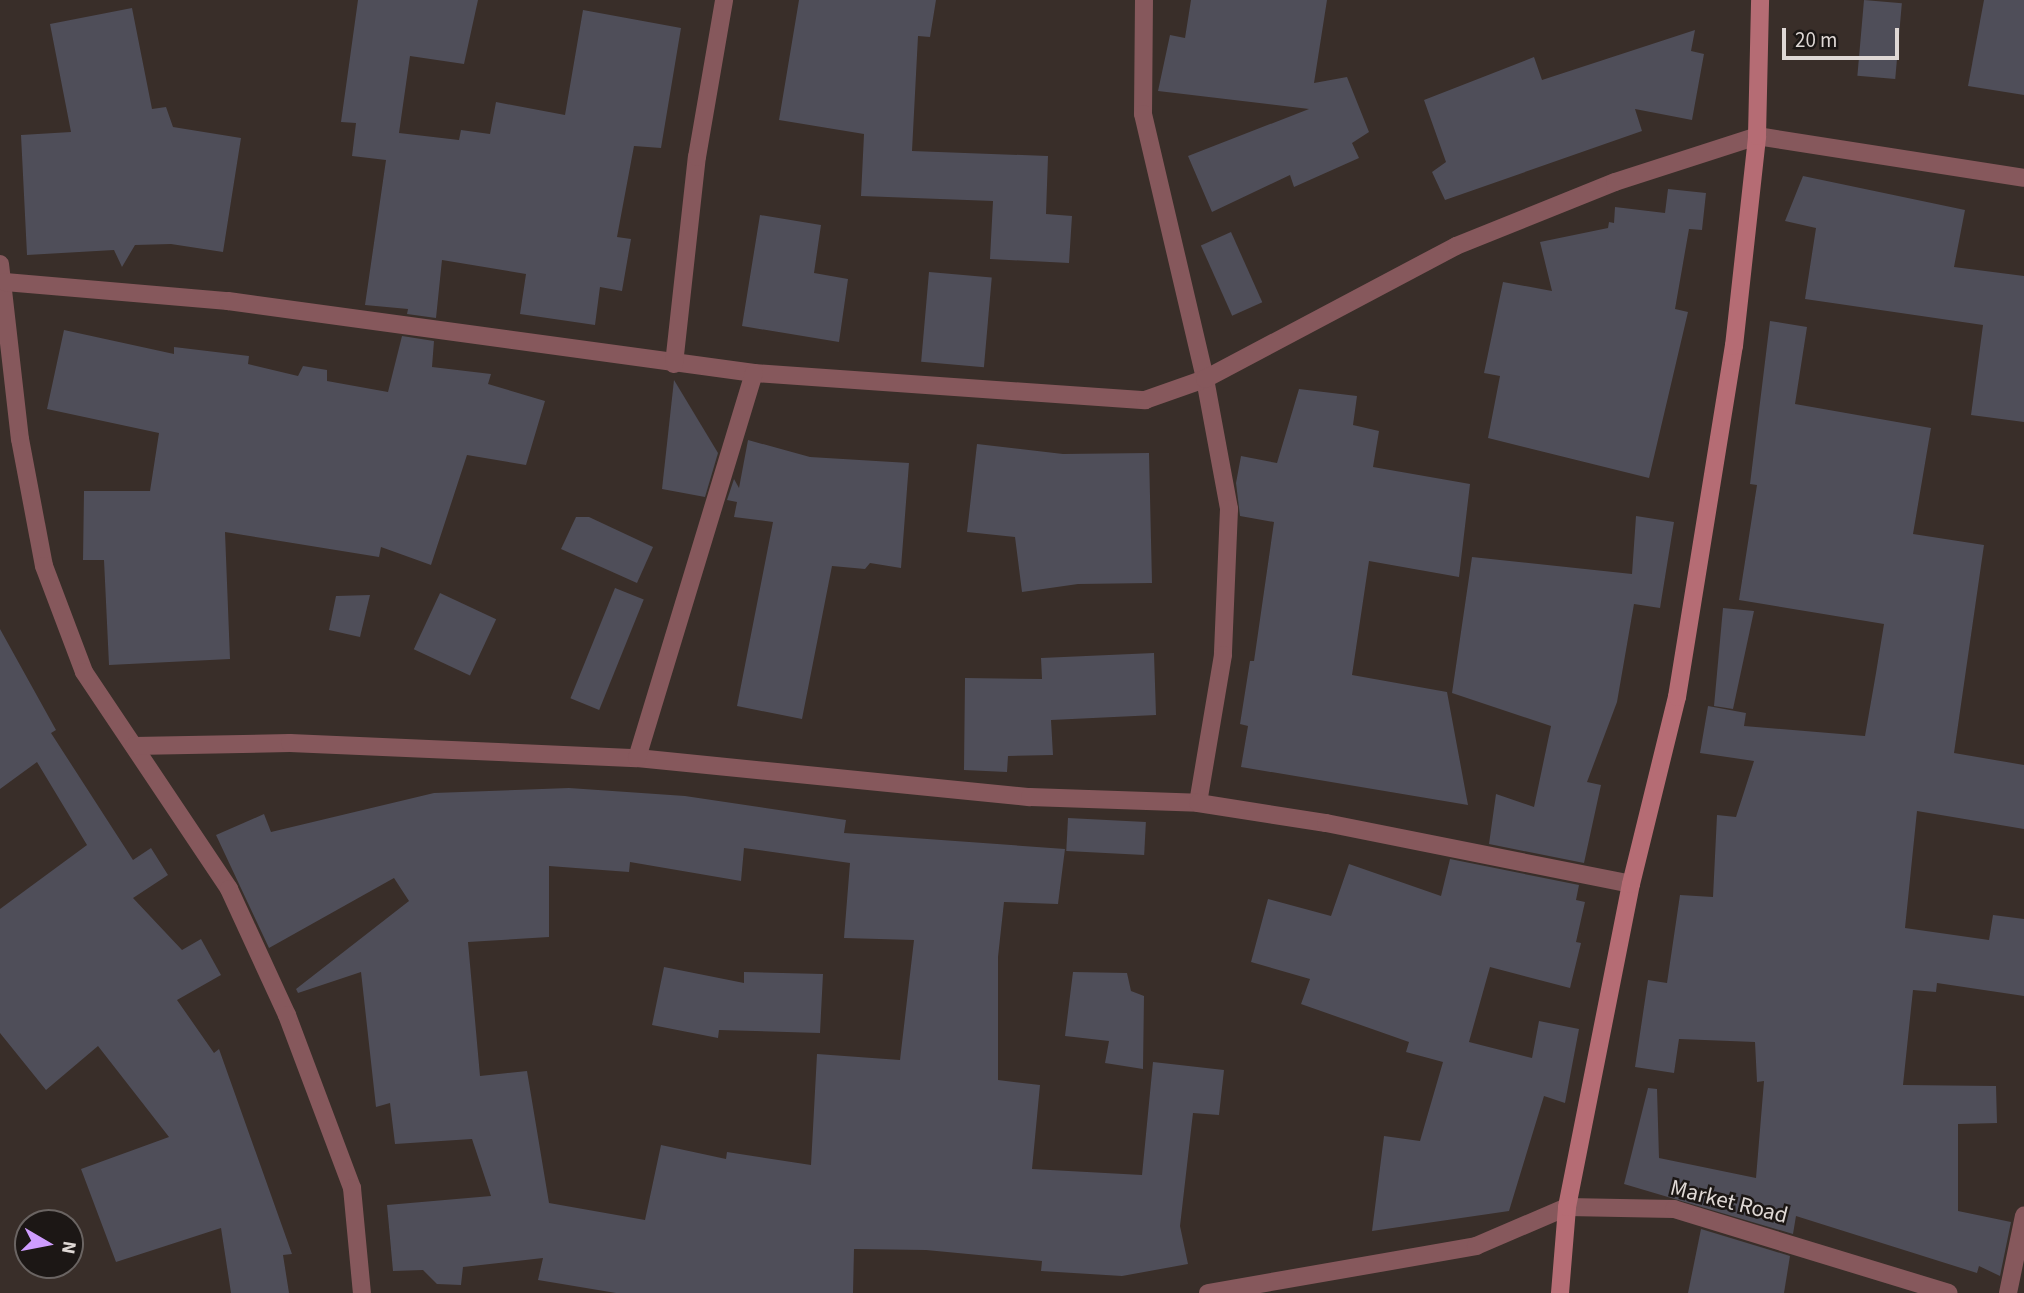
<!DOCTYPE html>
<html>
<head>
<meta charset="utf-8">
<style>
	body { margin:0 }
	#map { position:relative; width:2024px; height:1293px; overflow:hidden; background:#392e29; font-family:"Source Sans 3",sans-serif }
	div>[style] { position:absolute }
	.building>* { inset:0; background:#4f4e59; transform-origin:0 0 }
	.street>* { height:18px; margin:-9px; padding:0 9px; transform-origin:9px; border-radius:9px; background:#86585c }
	.secondary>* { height:18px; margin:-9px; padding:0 9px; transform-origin:9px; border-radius:9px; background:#b56c74 }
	span { translate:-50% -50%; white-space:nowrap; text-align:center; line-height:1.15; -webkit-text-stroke:5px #1c1715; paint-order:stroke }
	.street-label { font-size:23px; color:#dfd8d5 }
	.north { position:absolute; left:14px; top:1209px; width:70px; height:70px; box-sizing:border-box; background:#1c1715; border:2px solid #6a6462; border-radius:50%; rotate:100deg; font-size:19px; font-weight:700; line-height:28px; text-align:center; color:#dfd8d5 }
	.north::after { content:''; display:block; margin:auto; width:24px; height:32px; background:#cf9dff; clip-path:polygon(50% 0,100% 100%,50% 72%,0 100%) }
	.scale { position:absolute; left:1782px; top:28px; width:117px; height:32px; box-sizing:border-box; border:4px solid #dfd8d5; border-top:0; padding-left:9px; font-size:21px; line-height:24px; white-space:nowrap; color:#dfd8d5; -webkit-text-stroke:5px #1c1715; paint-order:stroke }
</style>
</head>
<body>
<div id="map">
	<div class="building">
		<div style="clip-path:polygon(358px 0,478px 0,464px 64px,410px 56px,399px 133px,459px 140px,461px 130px,490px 134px,496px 102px,565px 115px,583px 10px,681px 28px,661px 148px,634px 146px,617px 237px,631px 239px,622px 291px,600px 287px,595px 325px,520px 314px,526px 274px,442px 260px,436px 318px,407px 314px,408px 309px,365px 305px,386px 160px,352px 156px,356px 123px,341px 122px)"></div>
		<div style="clip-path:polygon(799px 0,936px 0,930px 37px,918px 36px,912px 151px,1048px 156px,1046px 214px,1072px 216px,1069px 263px,990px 259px,993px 201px,861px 196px,864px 134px,779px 120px)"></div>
		<div style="clip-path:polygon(1191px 0,1327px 0,1314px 83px,1347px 77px,1369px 132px,1352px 143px,1359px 158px,1294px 187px,1290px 175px,1212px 212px,1188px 156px,1309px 109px,1158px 91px,1170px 35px,1185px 38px)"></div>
		<div style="left:1864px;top:0;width:38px;height:76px;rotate:5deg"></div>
		<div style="clip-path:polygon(1984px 0,2024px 0,2024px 95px,1968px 86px)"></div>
		<div style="clip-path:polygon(132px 8px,152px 109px,166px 107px,173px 127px,241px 138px,223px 252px,171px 244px,135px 245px,122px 267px,114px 250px,27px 255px,21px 135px,71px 132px,50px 24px)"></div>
		<div style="clip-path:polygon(1695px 30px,1691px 51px,1704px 54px,1692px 120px,1635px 109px,1642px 131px,1445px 200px,1432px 172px,1446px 162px,1424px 100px,1534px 57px,1542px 80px)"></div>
		<div style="clip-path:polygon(1803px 176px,1965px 210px,1954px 267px,2024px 276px,2024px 422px,1971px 415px,1983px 325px,1805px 299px,1816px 228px,1785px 221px)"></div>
		<div style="clip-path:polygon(1668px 189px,1706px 193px,1702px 230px,1689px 229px,1675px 309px,1688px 312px,1649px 478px,1488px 438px,1500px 376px,1484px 373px,1503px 282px,1552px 291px,1540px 242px,1608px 228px,1609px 222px,1614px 223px,1615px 207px,1665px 213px)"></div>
		<div style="clip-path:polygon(760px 215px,821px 225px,814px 273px,848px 279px,839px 342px,742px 326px)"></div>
		<div style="left:1231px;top:232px;width:77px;height:33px;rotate:66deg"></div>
		<div style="left:929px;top:272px;width:63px;height:90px;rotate:5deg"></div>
		<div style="clip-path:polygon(1770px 321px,1807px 327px,1795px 404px,1931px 428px,1913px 534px,1984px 545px,1954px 753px,2024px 765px,2024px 829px,1917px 811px,1905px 928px,1989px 940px,1993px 915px,2024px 919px,2024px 996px,1937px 983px,1936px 992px,1913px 990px,1903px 1085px,1996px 1086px,1997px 1123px,1958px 1124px,1958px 1211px,2011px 1222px,2000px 1276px,1979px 1266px,1977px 1273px,1796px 1216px,1793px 1234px,1624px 1184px,1648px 1088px,1657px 1089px,1659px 1158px,1756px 1178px,1764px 1081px,1757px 1082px,1755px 1042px,1679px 1039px,1674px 1073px,1635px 1067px,1648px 980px,1667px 983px,1680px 895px,1713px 897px,1717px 815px,1736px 817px,1754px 761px,1700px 753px,1708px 706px,1746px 713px,1744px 726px,1865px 736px,1876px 673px,1884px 624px,1739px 600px,1757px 485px,1750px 484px)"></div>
		<div style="clip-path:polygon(64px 330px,174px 354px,174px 347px,249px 356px,248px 364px,298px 376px,303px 366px,327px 370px,327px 381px,388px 392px,402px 336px,434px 341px,432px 367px,491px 374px,488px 384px,545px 401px,526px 465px,467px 455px,431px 565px,381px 547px,379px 557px,225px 532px,230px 659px,109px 665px,104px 560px,83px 560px,84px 491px,150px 491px,159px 433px,47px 409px)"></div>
		<div style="clip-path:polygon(674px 380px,718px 453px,705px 497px,662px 489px)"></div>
		<div style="clip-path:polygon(1299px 389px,1357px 396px,1353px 425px,1379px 431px,1373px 467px,1470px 484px,1459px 577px,1369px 561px,1352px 675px,1447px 692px,1468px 805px,1241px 767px,1248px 726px,1240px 724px,1250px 661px,1254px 661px,1274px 522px,1240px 516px,1236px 483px,1241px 456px,1277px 463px)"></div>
		<div style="clip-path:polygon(748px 440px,810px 457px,909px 463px,901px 568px,870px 563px,865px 569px,832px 566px,802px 719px,737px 706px,773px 522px,734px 517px,737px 502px,727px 500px,734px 479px,739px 488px)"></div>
		<div style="clip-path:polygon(977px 444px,1063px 454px,1149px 453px,1152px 583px,1078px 584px,1022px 592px,1015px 537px,967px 532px)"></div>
		<div style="clip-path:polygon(1636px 516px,1674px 522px,1660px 608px,1634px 604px,1617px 702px,1587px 782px,1601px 785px,1584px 863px,1489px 844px,1496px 794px,1534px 807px,1551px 726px,1452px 693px,1472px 557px,1632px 574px)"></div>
		<div style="clip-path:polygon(576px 517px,589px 517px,653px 547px,637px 583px,561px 549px)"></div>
		<div style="left:615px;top:588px;width:31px;height:119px;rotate:22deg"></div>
		<div style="left:440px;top:593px;width:62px;height:62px;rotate:25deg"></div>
		<div style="clip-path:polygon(370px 595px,360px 637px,329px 630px,336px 596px)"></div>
		<div style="clip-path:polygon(1723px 608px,1754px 611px,1733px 709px,1714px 706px)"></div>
		<div style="clip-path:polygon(0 629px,56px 730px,51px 733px,133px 860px,151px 848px,168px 875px,133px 898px,182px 950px,201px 939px,221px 975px,177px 1000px,214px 1053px,219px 1049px,292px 1254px,283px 1255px,289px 1293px,231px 1293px,221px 1228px,116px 1262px,81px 1169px,169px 1137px,98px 1046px,46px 1090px,0 1033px,0 909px,87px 845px,37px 762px,0 789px)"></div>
		<div style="clip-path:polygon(1154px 653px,1156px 715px,1051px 720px,1053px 755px,1008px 756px,1007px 772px,964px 770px,965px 678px,1042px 679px,1041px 658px)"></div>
		<div style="clip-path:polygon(evenodd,569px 788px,685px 796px,846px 820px,844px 833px,1065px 849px,1058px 904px,1004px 902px,998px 957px,998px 1080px,1040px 1085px,1032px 1169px,1142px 1175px,1153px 1062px,1224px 1070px,1219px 1115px,1193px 1113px,1180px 1226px,1188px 1264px,1122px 1276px,1041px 1271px,1042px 1261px,926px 1250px,854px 1249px,853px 1293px,616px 1293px,538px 1280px,543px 1258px,463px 1267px,461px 1285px,437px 1284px,423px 1270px,393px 1271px,387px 1205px,491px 1196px,472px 1139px,395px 1144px,390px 1103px,376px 1107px,361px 972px,298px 993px,296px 989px,409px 901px,394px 878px,269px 948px,216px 835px,264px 814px,271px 832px,434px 793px,569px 788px,744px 848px,850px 863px,844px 938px,914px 940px,900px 1060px,817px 1054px,811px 1165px,727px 1152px,726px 1159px,661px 1145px,645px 1220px,549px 1203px,527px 1071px,480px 1076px,468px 942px,549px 937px,549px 866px,629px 872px,630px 862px,741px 881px,744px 848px)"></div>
		<div style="left:1068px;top:818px;width:78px;height:33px;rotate:3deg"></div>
		<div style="clip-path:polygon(1450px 859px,1579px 885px,1576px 900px,1585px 902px,1576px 942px,1581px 943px,1570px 988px,1490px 967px,1469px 1042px,1532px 1058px,1539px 1021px,1579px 1029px,1565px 1103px,1544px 1096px,1509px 1211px,1372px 1231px,1384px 1136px,1420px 1141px,1443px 1062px,1406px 1052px,1409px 1042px,1301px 1004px,1310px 979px,1251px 962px,1268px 899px,1331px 916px,1349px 864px,1441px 896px)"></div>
		<div style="clip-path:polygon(664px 967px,744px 983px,744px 972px,823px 974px,820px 1033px,719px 1030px,718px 1038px,652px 1025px)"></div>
		<div style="clip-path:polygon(1073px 972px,1127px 973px,1131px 991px,1144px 996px,1143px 1069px,1105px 1063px,1109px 1041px,1065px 1036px)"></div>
		<div style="clip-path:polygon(1701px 1229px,1790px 1256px,1784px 1293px,1688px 1293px)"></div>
	</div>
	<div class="street">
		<div style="left:1144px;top:0;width:114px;rotate:90.5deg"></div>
		<div style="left:1143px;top:114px;width:272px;rotate:76.8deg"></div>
		<div style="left:1205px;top:379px;width:132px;rotate:79.5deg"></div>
		<div style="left:1229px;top:509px;width:146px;rotate:92.4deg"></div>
		<div style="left:1223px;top:655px;width:150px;rotate:99.6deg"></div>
		<div style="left:0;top:264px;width:176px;rotate:83.5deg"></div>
		<div style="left:20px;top:439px;width:129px;rotate:79.3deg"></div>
		<div style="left:44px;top:566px;width:113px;rotate:69.3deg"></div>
		<div style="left:84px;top:672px;width:261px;rotate:56.2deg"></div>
		<div style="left:229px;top:889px;width:139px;rotate:65.3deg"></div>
		<div style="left:287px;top:1015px;width:185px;rotate:69.4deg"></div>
		<div style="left:352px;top:1188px;width:105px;rotate:84.6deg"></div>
		<div style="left:5px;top:282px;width:224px;rotate:4.9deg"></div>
		<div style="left:228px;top:301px;width:531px;rotate:7.79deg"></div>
		<div style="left:754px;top:373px;width:392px;rotate:4deg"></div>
		<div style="left:1145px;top:400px;width:64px;rotate:-19.3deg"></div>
		<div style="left:1205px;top:379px;width:284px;rotate:-27.9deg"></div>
		<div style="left:1456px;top:246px;width:171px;rotate:-21.9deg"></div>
		<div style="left:1615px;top:182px;width:149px;rotate:-17.9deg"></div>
		<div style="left:1757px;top:136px;width:270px;rotate:8.9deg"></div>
		<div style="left:674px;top:364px;width:208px;rotate:-83.7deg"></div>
		<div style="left:697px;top:157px;width:159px;rotate:-80.2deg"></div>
		<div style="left:134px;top:746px;width:156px;rotate:-1.1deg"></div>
		<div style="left:290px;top:743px;width:347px;rotate:2.5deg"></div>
		<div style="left:637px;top:758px;width:395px;rotate:5.7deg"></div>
		<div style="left:1030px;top:797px;width:168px;rotate:2deg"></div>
		<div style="left:1198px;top:803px;width:130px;rotate:8.9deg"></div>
		<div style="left:1326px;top:823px;width:311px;rotate:11.3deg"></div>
		<div style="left:637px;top:758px;width:402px;rotate:-73.1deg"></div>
		<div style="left:1208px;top:1293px;width:272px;rotate:-9.9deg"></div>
		<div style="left:1476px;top:1246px;width:99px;rotate:-23.2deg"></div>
		<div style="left:1567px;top:1207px;width:107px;rotate:1.1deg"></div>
		<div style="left:1674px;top:1209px;width:287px;rotate:17deg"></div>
		<div style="left:2008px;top:1293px;width:79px;rotate:-78.3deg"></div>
	</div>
	<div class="secondary">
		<div style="left:1560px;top:1293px;width:86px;rotate:-85.3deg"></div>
		<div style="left:1567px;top:1207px;width:329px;rotate:-78.8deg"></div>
		<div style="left:1631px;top:884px;width:193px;rotate:-76.2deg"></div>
		<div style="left:1677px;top:697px;width:356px;rotate:-80.8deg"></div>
		<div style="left:1734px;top:346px;width:211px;rotate:-83.7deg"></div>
		<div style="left:1757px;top:136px;width:136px;rotate:-88.7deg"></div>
	</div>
	<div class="street-label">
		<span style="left:1729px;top:1202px;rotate:14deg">Market Road</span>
	</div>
	<div class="north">N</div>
	<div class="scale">20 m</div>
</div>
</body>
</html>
